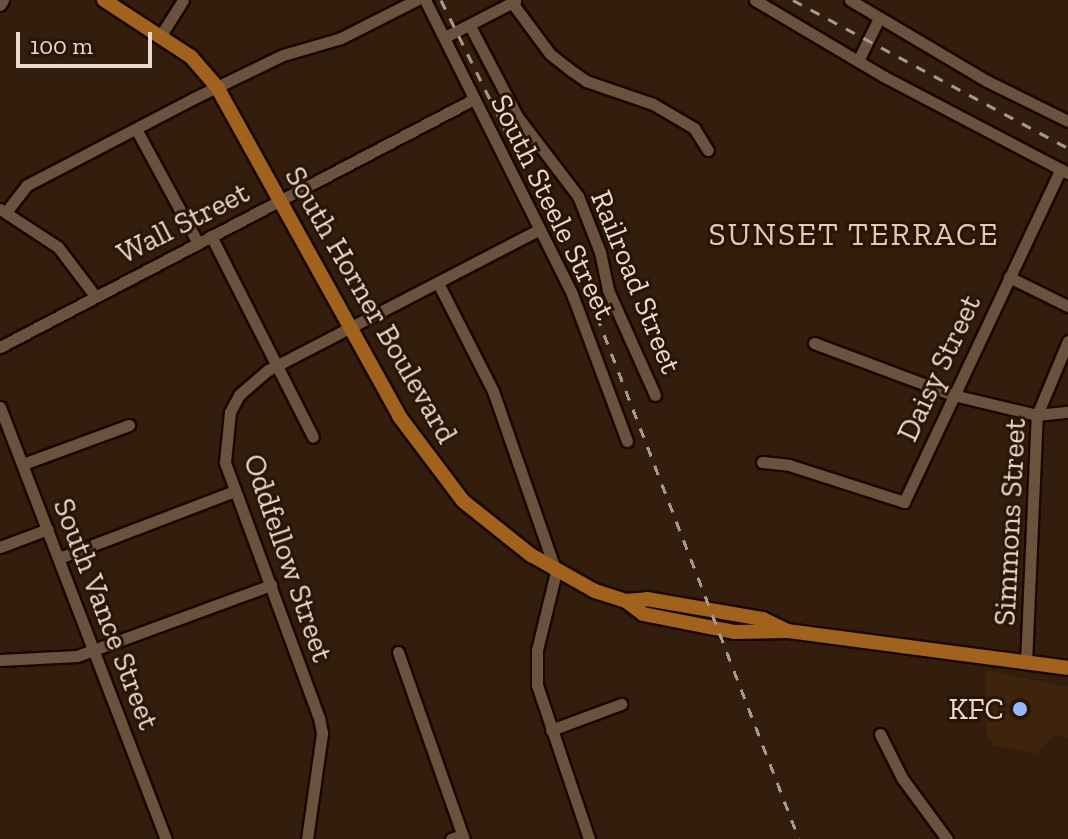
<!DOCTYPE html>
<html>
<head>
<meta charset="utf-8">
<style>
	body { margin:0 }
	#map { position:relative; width:1068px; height:839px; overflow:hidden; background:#331e0d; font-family:"Zilla Slab",serif }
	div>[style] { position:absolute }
	.built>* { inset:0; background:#3e240d }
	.roads { filter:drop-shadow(2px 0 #1a0700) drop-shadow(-2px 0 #1a0700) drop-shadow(0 2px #1a0700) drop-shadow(0 -2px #1a0700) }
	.minor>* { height:11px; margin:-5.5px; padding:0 5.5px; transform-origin:5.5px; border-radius:5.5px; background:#6a523f }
	.major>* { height:14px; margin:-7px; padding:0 7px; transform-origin:7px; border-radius:7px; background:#a0621c }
	.rail>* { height:3px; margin-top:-1.5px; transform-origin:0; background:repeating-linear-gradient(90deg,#a9988b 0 10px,transparent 0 20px) }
	.dots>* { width:22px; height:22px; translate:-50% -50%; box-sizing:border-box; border:4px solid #291504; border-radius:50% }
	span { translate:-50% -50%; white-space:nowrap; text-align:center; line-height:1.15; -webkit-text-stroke:6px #291504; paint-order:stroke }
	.street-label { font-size:30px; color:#e9dacf }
	.poi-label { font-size:30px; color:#e9dacf }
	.right { translate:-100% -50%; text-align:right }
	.neighbourhood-label { font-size:32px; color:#e4c8b2; letter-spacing:2px }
	.scale { position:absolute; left:16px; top:32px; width:136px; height:36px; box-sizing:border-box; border:4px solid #e9dacf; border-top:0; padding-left:10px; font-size:24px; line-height:28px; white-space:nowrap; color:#e9dacf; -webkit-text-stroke:6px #291504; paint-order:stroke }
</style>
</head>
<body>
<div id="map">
	<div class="built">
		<div style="clip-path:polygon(985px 670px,1068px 687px,1068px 738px,1055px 734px,1037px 754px,994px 745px,986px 733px)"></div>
	</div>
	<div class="roads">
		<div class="minor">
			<div style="left:425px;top:0;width:329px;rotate:63.4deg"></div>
			<div style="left:572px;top:294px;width:157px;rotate:69.5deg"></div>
			<div style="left:755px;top:0;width:149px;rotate:30.7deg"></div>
			<div style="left:883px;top:76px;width:209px;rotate:27.7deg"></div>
			<div style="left:850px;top:0;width:159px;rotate:30.6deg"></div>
			<div style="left:987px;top:81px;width:90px;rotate:26.3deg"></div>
			<div style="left:513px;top:4px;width:62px;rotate:53.5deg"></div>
			<div style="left:550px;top:54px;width:24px;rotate:38deg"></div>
			<div style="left:569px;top:69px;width:21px;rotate:35deg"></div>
			<div style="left:586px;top:81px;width:71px;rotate:18.9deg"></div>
			<div style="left:653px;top:104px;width:48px;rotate:30.3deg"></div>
			<div style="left:694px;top:128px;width:26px;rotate:58deg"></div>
			<div style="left:0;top:5px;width:6px;rotate:-59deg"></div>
			<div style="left:470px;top:26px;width:102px;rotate:62.4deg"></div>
			<div style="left:517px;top:116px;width:101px;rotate:52.7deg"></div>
			<div style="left:578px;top:196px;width:60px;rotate:68.6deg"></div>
			<div style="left:600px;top:252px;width:39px;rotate:78deg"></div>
			<div style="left:608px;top:290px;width:115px;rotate:65.9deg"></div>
			<div style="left:161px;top:35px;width:41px;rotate:-57.8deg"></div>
			<div style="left:445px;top:37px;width:79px;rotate:-27.2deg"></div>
			<div style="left:858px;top:61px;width:48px;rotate:-64deg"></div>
			<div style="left:136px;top:129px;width:130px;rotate:61.5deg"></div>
			<div style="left:0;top:209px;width:69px;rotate:33.2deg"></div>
			<div style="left:58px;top:247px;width:61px;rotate:52.9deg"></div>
			<div style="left:6px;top:212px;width:34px;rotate:-52deg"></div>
			<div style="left:27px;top:185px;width:186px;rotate:-27.5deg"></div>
			<div style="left:192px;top:99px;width:101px;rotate:-25.8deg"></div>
			<div style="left:283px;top:55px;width:60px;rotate:-16.3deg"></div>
			<div style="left:341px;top:38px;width:84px;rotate:-26.9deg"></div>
			<div style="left:211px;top:236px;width:225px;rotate:63.1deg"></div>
			<div style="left:1009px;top:277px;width:66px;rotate:26.2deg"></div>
			<div style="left:438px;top:283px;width:121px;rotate:63deg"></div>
			<div style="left:493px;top:391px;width:192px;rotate:70.8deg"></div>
			<div style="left:556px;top:572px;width:80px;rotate:103.7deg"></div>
			<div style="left:537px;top:650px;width:35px;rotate:90deg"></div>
			<div style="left:537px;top:685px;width:163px;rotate:71.3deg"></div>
			<div style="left:814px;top:343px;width:148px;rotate:20.5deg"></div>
			<div style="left:953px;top:395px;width:86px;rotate:13.4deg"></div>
			<div style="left:1037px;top:415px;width:31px;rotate:-6deg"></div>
			<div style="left:0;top:347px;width:535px;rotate:-27.62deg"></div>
			<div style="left:0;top:407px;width:463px;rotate:69deg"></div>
			<div style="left:762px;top:462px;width:27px;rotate:6deg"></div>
			<div style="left:789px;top:465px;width:121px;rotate:17.8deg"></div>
			<div style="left:904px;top:502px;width:368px;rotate:-64.8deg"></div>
			<div style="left:23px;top:464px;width:113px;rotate:-20.2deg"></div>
			<div style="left:0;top:547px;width:51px;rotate:-20.6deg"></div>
			<div style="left:59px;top:558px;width:187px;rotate:-20.9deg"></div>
			<div style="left:398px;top:652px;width:198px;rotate:70.6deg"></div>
			<div style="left:0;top:660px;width:77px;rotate:-3deg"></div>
			<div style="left:77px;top:656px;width:207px;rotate:-20.1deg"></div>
			<div style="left:1026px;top:663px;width:248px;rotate:-87.5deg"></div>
			<div style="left:1037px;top:415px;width:80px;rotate:-67.3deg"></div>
			<div style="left:551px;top:730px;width:75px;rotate:-20.4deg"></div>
			<div style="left:880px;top:734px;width:49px;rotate:63.4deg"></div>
			<div style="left:902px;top:778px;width:76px;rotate:53.6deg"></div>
			<div style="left:307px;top:839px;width:107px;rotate:-81.9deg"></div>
			<div style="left:322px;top:733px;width:15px;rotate:-101deg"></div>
			<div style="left:319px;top:718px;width:273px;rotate:-110.2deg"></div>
			<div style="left:225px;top:462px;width:50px;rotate:-84.3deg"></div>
			<div style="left:230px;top:412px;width:19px;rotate:-62deg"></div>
			<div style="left:239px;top:395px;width:38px;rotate:-41deg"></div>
			<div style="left:268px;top:370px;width:304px;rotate:-27.4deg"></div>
			<div style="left:451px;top:839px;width:12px;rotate:-20deg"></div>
		</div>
		<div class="major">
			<div style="left:104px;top:0;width:104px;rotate:33.2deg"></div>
			<div style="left:191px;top:57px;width:40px;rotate:49deg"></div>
			<div style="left:217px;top:87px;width:376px;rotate:61deg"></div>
			<div style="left:399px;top:416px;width:106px;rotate:53deg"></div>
			<div style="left:463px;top:501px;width:87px;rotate:38.5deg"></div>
			<div style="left:531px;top:555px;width:73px;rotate:29.4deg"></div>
			<div style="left:595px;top:591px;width:33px;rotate:18deg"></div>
			<div style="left:626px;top:601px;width:21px;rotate:-5deg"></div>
			<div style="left:647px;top:599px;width:118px;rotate:9.8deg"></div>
			<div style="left:763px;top:619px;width:28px;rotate:26deg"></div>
			<div style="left:626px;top:601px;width:21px;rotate:37deg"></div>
			<div style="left:643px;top:614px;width:94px;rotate:11.1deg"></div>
			<div style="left:735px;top:632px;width:53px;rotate:-1.1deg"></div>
			<div style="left:788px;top:631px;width:282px;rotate:7.5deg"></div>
		</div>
	</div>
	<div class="rail">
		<div style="left:441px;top:0;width:352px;rotate:63.7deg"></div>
		<div style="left:597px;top:316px;width:561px;rotate:68.88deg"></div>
		<div style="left:793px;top:0;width:312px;rotate:28.3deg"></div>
	</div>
	<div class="dots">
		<div style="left:1020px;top:709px;background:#94b7fd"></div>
	</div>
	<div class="street-label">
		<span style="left:553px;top:207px;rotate:64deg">South Steele Street</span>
		<span style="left:183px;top:223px;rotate:-27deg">Wall Street</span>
		<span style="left:636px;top:282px;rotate:68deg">Railroad Street</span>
		<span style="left:371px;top:305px;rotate:60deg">South Horner Boulevard</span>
		<span style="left:939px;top:368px;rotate:-65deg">Daisy Street</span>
		<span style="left:1010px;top:522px;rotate:-87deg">Simmons Street</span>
		<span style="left:288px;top:558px;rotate:71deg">Oddfellow Street</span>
		<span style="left:106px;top:614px;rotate:69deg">South Vance Street</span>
	</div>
	<div class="poi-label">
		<span class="right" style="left:1004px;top:709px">KFC</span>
	</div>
	<div class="neighbourhood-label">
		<span style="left:854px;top:234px">SUNSET TERRACE</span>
	</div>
	<div class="scale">100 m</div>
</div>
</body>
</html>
